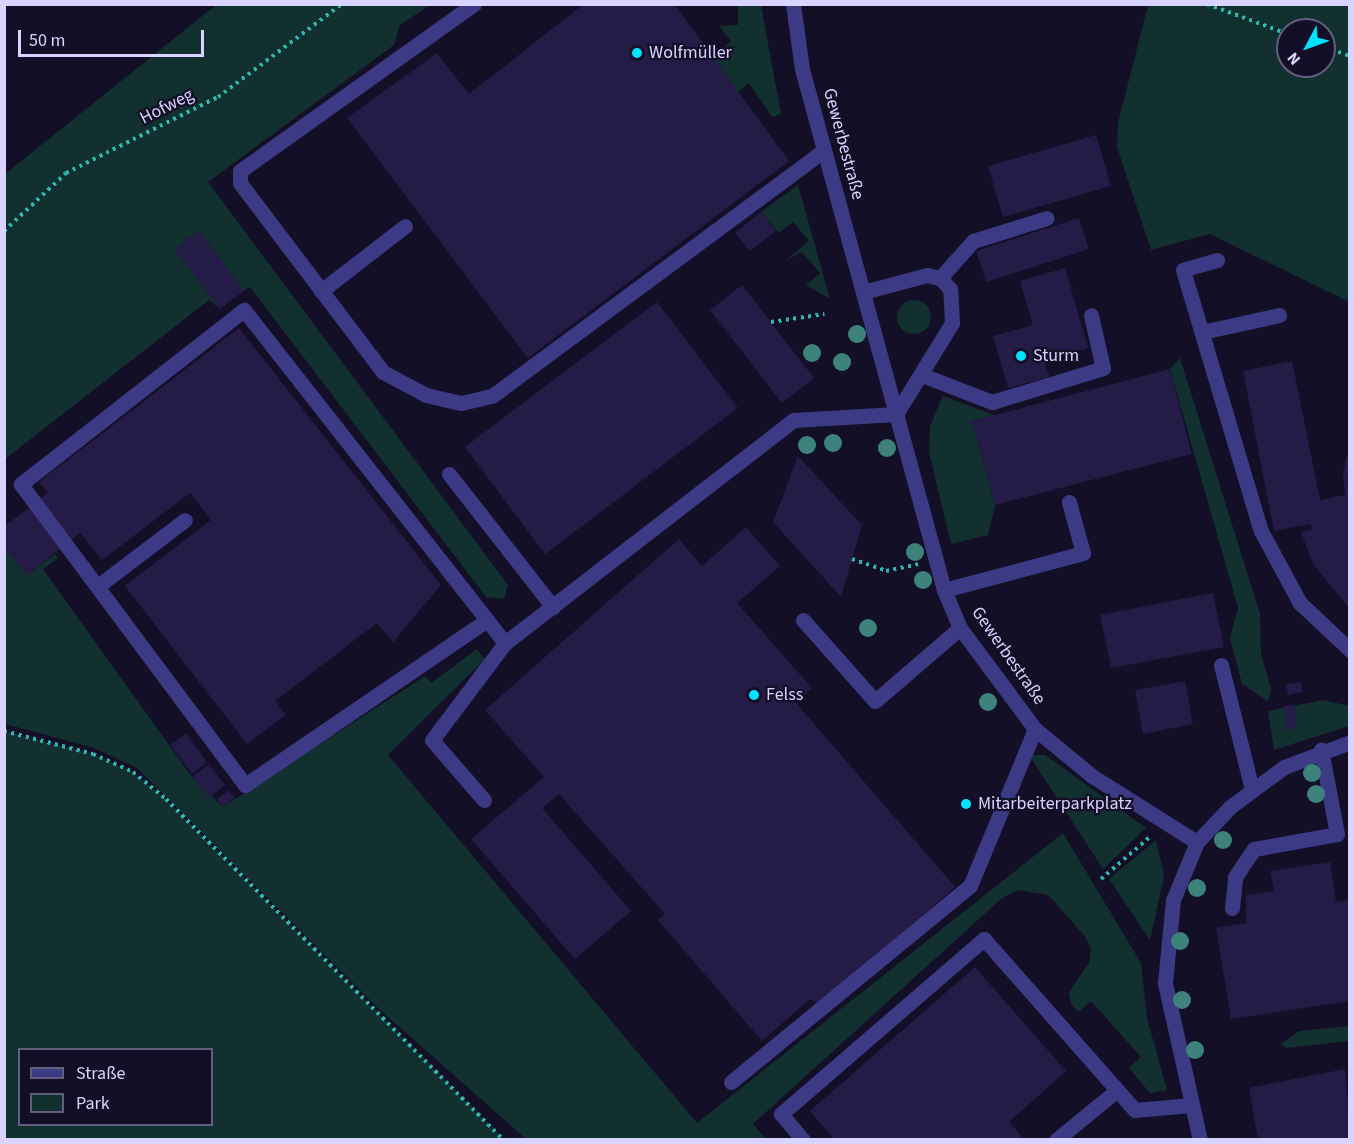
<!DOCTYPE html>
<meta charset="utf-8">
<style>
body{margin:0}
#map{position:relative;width:1354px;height:1144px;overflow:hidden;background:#130f26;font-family:"Source Sans 3",sans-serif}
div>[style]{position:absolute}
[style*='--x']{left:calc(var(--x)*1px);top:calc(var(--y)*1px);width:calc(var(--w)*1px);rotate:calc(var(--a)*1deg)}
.green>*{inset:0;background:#12302f}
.round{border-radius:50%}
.building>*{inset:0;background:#241b47}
.path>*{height:4px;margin-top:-2px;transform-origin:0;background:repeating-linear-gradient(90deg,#2fb8b0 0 3px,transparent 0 7.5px)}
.minor>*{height:15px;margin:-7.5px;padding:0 7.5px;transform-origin:7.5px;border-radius:7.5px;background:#3d3a85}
.trees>*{width:18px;height:18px;margin:-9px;border-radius:50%;background:#3d827b}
.dots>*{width:16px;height:16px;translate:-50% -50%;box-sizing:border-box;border:3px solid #130f26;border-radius:50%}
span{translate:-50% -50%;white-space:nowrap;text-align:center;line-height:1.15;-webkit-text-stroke:4.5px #130f26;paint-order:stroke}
.poi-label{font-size:18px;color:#d9d4ff}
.left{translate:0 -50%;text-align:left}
.street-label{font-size:18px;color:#d9d4ff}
.frame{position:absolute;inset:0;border:6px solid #d9d4ff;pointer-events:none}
.legend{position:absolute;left:18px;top:1048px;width:195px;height:78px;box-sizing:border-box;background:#130f26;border:2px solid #625e7d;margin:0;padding:8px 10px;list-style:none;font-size:18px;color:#d9d4ff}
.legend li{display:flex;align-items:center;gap:12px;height:30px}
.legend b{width:30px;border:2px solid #625e7d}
.north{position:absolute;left:1276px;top:18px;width:60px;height:60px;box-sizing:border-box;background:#130f26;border:2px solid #625e7d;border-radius:50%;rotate:229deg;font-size:16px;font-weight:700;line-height:24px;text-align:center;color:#d9d4ff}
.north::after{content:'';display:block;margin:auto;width:21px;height:27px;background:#00e5ff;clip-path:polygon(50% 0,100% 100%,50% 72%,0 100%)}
.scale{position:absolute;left:18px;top:30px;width:186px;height:27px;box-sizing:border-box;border:3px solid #d9d4ff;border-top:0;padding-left:8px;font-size:18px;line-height:21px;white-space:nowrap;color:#d9d4ff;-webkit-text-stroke:4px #130f26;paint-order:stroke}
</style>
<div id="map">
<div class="green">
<i style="clip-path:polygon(216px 5px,430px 5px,400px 25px,394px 45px,208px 182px,508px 585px,504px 599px,486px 597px,250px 287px,244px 291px,199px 231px,175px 249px,220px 309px,209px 300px,5px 459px,5px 174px)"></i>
<i style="clip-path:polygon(738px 5px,761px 5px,781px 114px,772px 117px,749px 83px,738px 92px,713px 57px,731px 41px,719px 26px,738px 25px)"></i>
<i style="clip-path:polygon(evenodd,1148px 5px,1349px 5px,1349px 302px,1210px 234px,1151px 250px,1117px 147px,1118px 123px,1148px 5px,1288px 30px,1324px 30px,1324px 66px,1288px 66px,1288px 30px)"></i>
<i style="clip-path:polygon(798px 185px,830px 299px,806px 285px,820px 273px,802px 252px,785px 261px,809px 241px,793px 222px,779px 233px,761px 212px)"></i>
<i class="round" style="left:897px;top:300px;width:34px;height:34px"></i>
<i style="clip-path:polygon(1180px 358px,1260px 614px,1261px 654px,1271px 689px,1268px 701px,1242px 684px,1230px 638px,1238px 608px,1170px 369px)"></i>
<i style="clip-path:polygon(943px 396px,994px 415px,972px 421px,995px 505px,988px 535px,951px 544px,929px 452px,930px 426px)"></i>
<i style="clip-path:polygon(4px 547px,27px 575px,55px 554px,58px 558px,43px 569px,192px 777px,223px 807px,425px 676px,431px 683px,477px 649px,485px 659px,388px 755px,697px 1123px,1063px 833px,1141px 963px,1147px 1018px,1167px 1090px,1150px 1093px,1129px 1068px,1141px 1057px,1091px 1001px,1078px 1012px,1071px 1003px,1069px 992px,1089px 963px,1091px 948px,1084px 935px,1048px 895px,1018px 890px,1002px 898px,753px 1124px,766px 1139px,526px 1139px,380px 1010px,137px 768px,94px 748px,5px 724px)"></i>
<i style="clip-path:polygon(1324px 700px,1349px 706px,1349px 726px,1274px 750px,1268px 711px)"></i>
<i style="clip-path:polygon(evenodd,4px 731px,93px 754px,133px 772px,166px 799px,504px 1139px,5px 1139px,4px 731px,20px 1050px,212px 1050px,212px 1124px,20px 1124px,20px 1050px)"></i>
<i style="clip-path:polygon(1029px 755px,1045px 755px,1146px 828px,1103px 869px)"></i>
<i style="clip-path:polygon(1156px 840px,1164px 876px,1150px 940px,1109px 879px)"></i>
<i style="clip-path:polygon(1349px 1026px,1349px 1041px,1286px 1048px,1281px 1044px,1299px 1031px)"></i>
</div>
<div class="building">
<i style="clip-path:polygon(584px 4px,674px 4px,789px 161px,528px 358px,347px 118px,437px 53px,469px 94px)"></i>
<i style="clip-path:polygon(1096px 135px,1111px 186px,1003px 217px,988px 166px)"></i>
<i style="clip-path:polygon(761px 212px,776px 231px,750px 251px,735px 233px)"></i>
<i style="clip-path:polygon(1079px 218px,1089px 249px,986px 282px,976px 251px)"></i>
<i style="clip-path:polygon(199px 231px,244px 291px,220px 309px,174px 249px)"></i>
<i style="clip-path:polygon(1065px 268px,1088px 348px,1044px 361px,1049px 377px,1008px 388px,993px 336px,1033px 325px,1020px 281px)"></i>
<i style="clip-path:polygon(742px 285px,814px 378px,782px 403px,710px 310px)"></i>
<i style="clip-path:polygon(657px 302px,738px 408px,545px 554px,465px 447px)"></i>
<i style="clip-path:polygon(239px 328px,441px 585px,393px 642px,377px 623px,275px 701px,286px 715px,247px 744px,125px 586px,211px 520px,190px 493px,102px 560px,80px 533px,27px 575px,4px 547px,4px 527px,48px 493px,39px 482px)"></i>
<i style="clip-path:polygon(1292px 361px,1320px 500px,1345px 495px,1343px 472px,1350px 445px,1350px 609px,1313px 564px,1301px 532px,1312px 530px,1311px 524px,1274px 531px,1243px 371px)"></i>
<i style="clip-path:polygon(1170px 369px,1192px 454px,995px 505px,972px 421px)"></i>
<i style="clip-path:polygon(798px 456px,862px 525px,841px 597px,773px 522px)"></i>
<i style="clip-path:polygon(746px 527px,780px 566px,737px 603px,812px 688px,796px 703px,955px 887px,819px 1004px,810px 999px,762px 1041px,658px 920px,665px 914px,559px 794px,542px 808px,631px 911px,575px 959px,471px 839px,544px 777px,485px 710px,679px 539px,702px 566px)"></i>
<i style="clip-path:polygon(1213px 593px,1224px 647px,1111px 668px,1100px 615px)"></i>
<i style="clip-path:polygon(1185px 681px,1193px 724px,1143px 734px,1135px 690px)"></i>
<i style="clip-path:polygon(1301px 682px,1303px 692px,1288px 695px,1286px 684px)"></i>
<i style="clip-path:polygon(1294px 705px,1297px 728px,1286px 730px,1284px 706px)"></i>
<i style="clip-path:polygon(186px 733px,207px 762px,192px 774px,170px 745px)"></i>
<i style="clip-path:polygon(209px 764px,225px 785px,209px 798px,192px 777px)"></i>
<i style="clip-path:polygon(229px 790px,235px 798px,223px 807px,217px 799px)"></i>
<i style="clip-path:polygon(1330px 862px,1336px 902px,1350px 900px,1350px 1001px,1231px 1019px,1216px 928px,1246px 923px,1246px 895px,1274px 891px,1270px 871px)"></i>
<i style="clip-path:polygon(975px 967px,1066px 1071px,1009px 1122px,1025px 1140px,835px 1140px,810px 1111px)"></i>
<i style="clip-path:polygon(1345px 1069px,1350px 1140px,1258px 1140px,1249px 1088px)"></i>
</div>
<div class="path">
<i style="--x:1207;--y:4;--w:86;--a:20.3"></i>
<i style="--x:1324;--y:47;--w:28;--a:19"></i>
<i style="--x:4;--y:231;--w:85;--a:-43.1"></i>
<i style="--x:66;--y:173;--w:170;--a:-26.6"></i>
<i style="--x:218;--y:97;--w:155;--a:-36.9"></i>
<i style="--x:771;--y:322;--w:54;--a:-8.6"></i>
<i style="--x:852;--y:559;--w:36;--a:19"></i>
<i style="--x:886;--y:571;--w:33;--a:-12"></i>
<i style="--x:4;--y:731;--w:92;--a:14.5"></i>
<i style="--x:93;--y:754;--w:44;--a:24.2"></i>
<i style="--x:133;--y:772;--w:43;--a:39.3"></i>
<i style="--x:166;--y:799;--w:480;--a:45.3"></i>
<i style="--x:1101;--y:879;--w:67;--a:-40.8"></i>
</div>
<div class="minor">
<i style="--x:474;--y:4;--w:287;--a:144.5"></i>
<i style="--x:240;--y:171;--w:12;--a:90"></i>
<i style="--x:240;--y:183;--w:237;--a:52.9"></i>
<i style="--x:383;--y:372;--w:49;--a:28.1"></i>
<i style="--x:426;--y:395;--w:36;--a:13"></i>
<i style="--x:461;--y:403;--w:32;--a:-13"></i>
<i style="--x:492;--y:396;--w:413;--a:-36.5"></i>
<i style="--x:793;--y:4;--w:66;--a:82.1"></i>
<i style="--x:802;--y:69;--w:540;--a:74.75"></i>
<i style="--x:944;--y:590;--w:41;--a:67.2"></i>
<i style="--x:960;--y:628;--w:126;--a:53.4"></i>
<i style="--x:1035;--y:729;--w:74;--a:39.5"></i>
<i style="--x:1092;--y:776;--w:124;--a:32.2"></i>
<i style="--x:1217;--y:260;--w:35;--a:164"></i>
<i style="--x:1183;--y:270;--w:272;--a:73.4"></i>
<i style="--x:1261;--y:531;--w:82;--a:61.6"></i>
<i style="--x:1300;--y:603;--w:69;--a:43.2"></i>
<i style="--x:940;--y:278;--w:50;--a:-48.3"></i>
<i style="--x:973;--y:241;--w:77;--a:-17.3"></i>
<i style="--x:321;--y:291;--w:106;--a:-37.7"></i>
<i style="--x:1202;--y:332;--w:79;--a:-12.4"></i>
<i style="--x:922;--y:375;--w:75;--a:21.1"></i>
<i style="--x:992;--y:402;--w:116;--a:-17"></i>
<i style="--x:1103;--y:368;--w:54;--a:-102.8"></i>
<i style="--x:449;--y:474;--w:169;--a:52"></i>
<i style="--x:98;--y:586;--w:109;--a:-37.2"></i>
<i style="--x:944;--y:590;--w:144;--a:-14.9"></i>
<i style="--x:1083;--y:553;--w:53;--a:-105.4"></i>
<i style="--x:487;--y:620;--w:293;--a:145.7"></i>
<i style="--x:245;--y:785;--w:375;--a:-126.7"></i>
<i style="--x:21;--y:484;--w:283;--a:-38"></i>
<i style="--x:244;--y:310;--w:394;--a:51.9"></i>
<i style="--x:487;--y:620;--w:29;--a:52"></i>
<i style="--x:803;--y:620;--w:108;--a:48.4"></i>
<i style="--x:875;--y:701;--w:112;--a:-40.7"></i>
<i style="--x:1221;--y:665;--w:128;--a:76"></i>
<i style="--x:484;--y:800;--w:79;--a:-130.9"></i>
<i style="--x:432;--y:740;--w:121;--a:-53"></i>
<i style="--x:505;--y:643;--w:365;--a:-37.7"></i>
<i style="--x:794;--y:420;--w:102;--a:-3.4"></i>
<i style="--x:896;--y:414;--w:107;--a:-58.4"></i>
<i style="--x:952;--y:323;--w:34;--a:-93"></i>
<i style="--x:950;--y:289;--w:15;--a:-132"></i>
<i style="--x:940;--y:278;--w:13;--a:-167"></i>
<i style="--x:927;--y:275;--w:66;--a:165.1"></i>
<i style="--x:1232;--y:908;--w:31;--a:-84"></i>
<i style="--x:1235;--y:877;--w:34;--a:-56"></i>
<i style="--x:1254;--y:849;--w:84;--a:-10.2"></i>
<i style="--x:1337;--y:834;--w:86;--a:-100.7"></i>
<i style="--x:731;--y:1082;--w:309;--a:-39.4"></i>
<i style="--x:970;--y:886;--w:170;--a:-67.5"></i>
<i style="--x:803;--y:1140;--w:34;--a:-130"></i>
<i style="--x:781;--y:1114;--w:268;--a:-40.8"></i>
<i style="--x:984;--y:939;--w:228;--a:48.6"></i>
<i style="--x:1135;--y:1110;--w:57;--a:-5"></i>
<i style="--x:1056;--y:1140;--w:79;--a:-39.3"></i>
<i style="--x:1200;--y:1140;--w:161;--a:-102.6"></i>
<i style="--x:1165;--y:983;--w:83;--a:-84.5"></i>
<i style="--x:1173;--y:900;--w:63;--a:-67.5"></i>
<i style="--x:1197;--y:842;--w:48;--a:-46.7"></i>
<i style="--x:1230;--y:807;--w:67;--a:-36.5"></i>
<i style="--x:1284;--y:767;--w:71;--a:-20.7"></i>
</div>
<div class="trees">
<i style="left:857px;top:334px"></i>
<i style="left:812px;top:353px"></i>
<i style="left:842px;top:362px"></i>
<i style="left:833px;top:443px"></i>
<i style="left:807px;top:445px"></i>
<i style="left:887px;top:448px"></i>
<i style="left:915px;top:552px"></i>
<i style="left:923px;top:580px"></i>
<i style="left:868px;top:628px"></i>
<i style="left:988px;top:702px"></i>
<i style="left:1312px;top:773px"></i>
<i style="left:1316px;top:794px"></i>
<i style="left:1223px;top:840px"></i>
<i style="left:1197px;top:888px"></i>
<i style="left:1180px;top:941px"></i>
<i style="left:1182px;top:1000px"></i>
<i style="left:1195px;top:1050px"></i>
</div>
<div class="dots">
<i style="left:637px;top:53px;background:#00e5ff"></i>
<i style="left:1021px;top:356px;background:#00e5ff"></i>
<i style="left:754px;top:695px;background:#00e5ff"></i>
<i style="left:966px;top:804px;background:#00e5ff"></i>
</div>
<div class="poi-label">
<span class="left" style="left:649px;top:53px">Wolfmüller</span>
<span class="left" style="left:1033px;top:356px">Sturm</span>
<span class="left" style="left:766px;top:695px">Felss</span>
<span class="left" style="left:978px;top:804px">Mitarbeiterparkplatz</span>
</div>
<div class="street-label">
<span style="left:167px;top:107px;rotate:-27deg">Hofweg</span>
<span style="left:843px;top:144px;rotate:75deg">Gewerbestraße</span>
<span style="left:1008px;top:656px;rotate:55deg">Gewerbestraße</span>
</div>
<div class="frame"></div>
<ul class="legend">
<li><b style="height:8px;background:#3d3a85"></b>Straße</li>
<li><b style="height:16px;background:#12302f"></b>Park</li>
</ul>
<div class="north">N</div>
<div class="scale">50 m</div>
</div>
